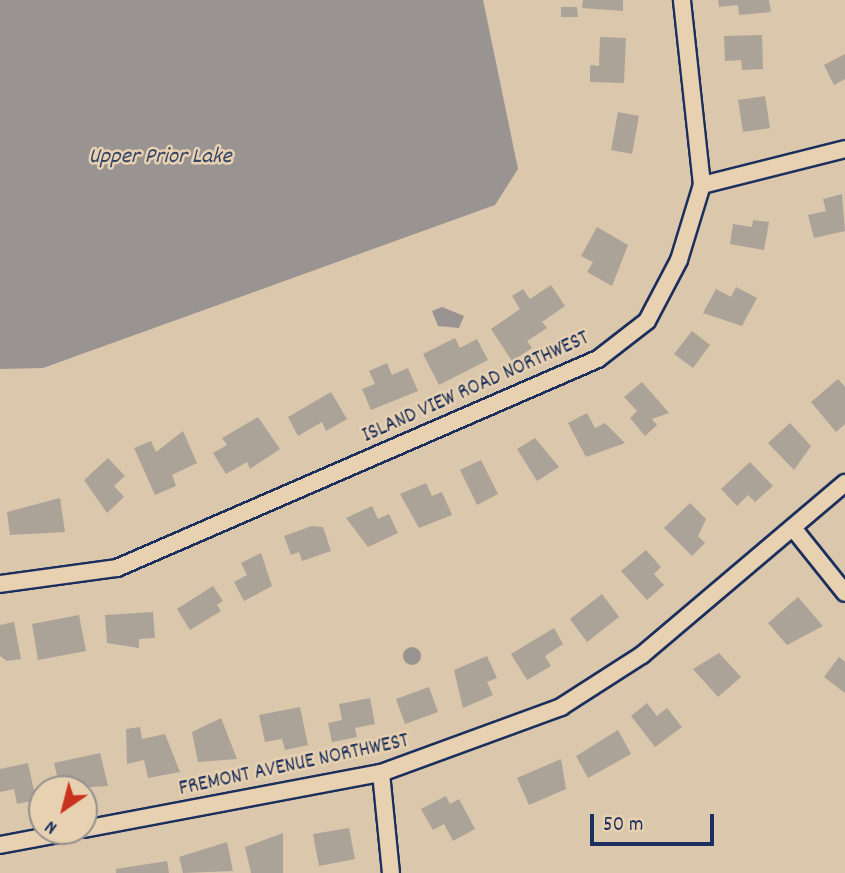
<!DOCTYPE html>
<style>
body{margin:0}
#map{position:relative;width:845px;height:873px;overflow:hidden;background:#dbc7ab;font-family:Dekko,sans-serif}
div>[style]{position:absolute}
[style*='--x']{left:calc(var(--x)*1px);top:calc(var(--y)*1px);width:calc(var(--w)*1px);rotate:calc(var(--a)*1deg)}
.water>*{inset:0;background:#999391}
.round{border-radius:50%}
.building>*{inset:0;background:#aba298}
.roads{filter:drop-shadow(2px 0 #1b2f5e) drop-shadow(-2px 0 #1b2f5e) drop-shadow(0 2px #1b2f5e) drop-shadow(0 -2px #1b2f5e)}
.street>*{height:16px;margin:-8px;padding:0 8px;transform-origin:8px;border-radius:8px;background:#e7d1b0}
span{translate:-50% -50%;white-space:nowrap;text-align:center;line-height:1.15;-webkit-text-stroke:5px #e7d1b0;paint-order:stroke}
.street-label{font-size:21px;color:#1b2f5e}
.water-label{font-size:23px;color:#344368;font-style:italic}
.north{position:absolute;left:28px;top:775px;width:70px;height:70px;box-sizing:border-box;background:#e7d1b0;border:2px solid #95908f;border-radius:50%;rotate:215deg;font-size:19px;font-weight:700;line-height:28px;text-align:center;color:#1b2f5e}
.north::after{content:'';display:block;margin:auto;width:24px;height:32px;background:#c8321e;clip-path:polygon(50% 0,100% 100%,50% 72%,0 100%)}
.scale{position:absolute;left:590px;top:814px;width:124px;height:32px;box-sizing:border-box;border:4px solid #1b2f5e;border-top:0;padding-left:9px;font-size:21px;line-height:24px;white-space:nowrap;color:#1b2f5e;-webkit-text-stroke:5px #e7d1b0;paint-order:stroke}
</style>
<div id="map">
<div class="water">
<i style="clip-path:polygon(0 0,483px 0,518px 169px,495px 205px,43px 368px,0 369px)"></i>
<i style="clip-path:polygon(442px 307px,464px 316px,459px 328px,438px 326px,432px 311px)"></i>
<i class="round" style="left:403px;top:647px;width:18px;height:18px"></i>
</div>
<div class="building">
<i style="clip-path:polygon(583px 0,623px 0,623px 11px,582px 8px)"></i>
<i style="clip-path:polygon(718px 0,769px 0,771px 12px,739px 15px,738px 5px,719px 7px)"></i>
<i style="clip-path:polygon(561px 7px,577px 7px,578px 17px,561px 17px)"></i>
<i style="clip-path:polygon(762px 35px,763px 69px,742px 70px,741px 60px,725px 61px,724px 36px)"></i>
<i style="clip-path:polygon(600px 37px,626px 38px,624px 83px,590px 82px,590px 65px,599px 66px)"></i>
<i style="clip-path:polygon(845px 54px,845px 79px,834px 85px,824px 65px)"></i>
<i style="clip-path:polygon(765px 96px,770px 128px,743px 132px,738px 100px)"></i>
<i style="clip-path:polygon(618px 112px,639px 116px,632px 154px,611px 150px)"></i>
<i style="clip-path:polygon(842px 194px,845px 231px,814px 238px,808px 215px,826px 211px,823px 199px)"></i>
<i style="clip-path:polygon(753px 220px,769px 222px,764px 250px,730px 244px,733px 224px,752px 227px)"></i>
<i style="clip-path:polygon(597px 227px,628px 245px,612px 286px,587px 272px,593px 262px,581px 256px)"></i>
<i style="clip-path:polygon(551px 285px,565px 306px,542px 322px,547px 328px,527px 341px,532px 348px,512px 361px,491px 329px,520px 309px,512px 296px,523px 289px,530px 299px)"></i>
<i style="clip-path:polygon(736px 287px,757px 298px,742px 326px,703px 313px,716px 289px,731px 297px)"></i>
<i style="clip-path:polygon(692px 331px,710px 345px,693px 368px,674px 354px)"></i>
<i style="clip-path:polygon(455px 338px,460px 348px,477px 339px,488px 360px,439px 385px,423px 354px)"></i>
<i style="clip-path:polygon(387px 363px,392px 375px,408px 368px,418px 391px,371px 410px,362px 389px,375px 384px,369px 371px)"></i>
<i style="clip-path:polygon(838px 379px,845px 387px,845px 424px,836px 432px,811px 402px)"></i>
<i style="clip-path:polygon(642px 382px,669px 413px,652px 419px,657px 425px,645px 436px,630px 418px,637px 411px,624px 397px)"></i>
<i style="clip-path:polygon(331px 392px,347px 419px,326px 431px,322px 422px,298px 436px,288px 417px)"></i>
<i style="clip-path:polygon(587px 413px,595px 428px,605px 423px,625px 443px,586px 457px,568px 423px)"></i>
<i style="clip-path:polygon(258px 417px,280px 449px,250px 469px,247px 462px,226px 474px,213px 453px,227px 445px,222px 438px)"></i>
<i style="clip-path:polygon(790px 423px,811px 446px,794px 470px,768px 443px)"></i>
<i style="clip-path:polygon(183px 431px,197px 463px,172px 475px,176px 486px,155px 495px,134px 448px,151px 441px,156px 452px)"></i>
<i style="clip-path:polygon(535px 438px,559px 467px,537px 481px,517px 449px)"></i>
<i style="clip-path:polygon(108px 458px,125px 476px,114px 486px,124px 497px,107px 513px,84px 480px)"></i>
<i style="clip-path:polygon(481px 460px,498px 494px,477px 505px,460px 470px)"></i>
<i style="clip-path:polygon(750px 462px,773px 486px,755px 502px,748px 495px,737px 506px,721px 489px)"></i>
<i style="clip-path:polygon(426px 483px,432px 496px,442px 492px,452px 515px,419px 528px,400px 494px)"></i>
<i style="clip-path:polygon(60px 498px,65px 532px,10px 535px,7px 512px)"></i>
<i style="clip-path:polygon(690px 503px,706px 519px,698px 536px,705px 543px,692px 556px,664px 528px)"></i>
<i style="clip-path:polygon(372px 506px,378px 519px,389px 514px,398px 533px,368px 547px,346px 518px)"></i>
<i style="clip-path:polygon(312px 526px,323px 527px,331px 551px,302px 561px,299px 552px,291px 555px,284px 536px)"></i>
<i style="clip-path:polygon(646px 550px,661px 567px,654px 574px,664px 585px,647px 600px,621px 571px)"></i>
<i style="clip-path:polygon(261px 553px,272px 586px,244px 601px,234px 582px,247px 575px,241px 563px)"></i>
<i style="clip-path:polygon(213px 586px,223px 601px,217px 605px,221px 611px,190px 630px,177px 609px)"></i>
<i style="clip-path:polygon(602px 594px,619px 617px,587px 642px,570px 619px)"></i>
<i style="clip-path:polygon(798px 597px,823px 626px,787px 645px,768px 623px)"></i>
<i style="clip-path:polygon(153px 612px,155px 638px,139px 639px,139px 648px,107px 643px,105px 615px)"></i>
<i style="clip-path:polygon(79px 615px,86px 651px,38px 660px,32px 624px)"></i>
<i style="clip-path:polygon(14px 622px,21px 659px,7px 661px,0 656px,0 625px)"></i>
<i style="clip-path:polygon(554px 628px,563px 644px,545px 656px,551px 666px,527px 680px,511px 654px)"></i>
<i style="clip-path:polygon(719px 653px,741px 677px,718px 697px,693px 669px)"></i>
<i style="clip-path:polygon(487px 656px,497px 678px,487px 682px,493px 695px,463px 708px,454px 670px)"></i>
<i style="clip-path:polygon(839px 657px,845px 662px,845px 693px,824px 677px)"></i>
<i style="clip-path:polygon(429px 687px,438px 712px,405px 724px,396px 699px)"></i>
<i style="clip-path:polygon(370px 698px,375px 724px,355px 728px,357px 737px,332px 742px,328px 723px,342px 720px,339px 704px)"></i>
<i style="clip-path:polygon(647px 703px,657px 716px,667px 708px,682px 727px,655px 747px,631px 716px)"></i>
<i style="clip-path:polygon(300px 707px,308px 745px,285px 750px,282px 739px,265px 742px,259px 715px)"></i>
<i style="clip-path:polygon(221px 718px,237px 759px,198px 762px,192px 732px)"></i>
<i style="clip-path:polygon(140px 727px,142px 739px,165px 734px,180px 772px,148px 778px,144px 760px,127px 764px,126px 729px)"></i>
<i style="clip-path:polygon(618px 730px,631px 754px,588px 778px,576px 756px)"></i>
<i style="clip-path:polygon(100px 753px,108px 786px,60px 789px,54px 763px)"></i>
<i style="clip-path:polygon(561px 759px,566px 789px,529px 805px,517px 778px)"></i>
<i style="clip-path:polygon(28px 763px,36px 800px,17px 804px,14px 789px,0 792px,0 769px)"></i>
<i style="clip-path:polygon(446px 796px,450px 804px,459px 799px,475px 829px,453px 841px,444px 824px,433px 830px,421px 809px)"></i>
<i style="clip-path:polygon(349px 828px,355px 859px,319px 866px,313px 834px)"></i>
<i style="clip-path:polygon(283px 833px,283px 873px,251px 873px,245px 847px)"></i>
<i style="clip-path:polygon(227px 842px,233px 871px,183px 873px,179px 857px)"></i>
<i style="clip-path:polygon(167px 861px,169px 873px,116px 873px,116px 869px)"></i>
</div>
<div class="roads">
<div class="street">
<i style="--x:702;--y:185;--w:147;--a:-14.1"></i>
<i style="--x:793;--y:528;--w:83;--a:51.3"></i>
<i style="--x:0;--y:584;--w:118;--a:-7.8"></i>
<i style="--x:117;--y:568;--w:524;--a:-23.49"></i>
<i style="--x:598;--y:359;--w:62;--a:-37.8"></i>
<i style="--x:647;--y:321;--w:69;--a:-62.3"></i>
<i style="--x:679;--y:260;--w:78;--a:-73"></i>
<i style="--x:702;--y:185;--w:186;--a:-96.2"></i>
<i style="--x:381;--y:773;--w:100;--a:84.3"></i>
<i style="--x:84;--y:829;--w:302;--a:-10.7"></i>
<i style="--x:381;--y:773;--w:192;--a:-20.1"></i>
<i style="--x:561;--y:707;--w:96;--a:-32.7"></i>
<i style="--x:642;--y:655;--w:266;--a:-40.3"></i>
<i style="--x:0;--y:845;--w:75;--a:-10.7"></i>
</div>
</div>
<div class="street-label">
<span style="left:476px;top:388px;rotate:-24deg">ISLAND VIEW ROAD NORTHWEST</span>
<span style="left:294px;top:766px;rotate:-12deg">FREMONT AVENUE NORTHWEST</span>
</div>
<div class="water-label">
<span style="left:160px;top:158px">Upper Prior Lake</span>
</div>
<div class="north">N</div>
<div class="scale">50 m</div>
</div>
